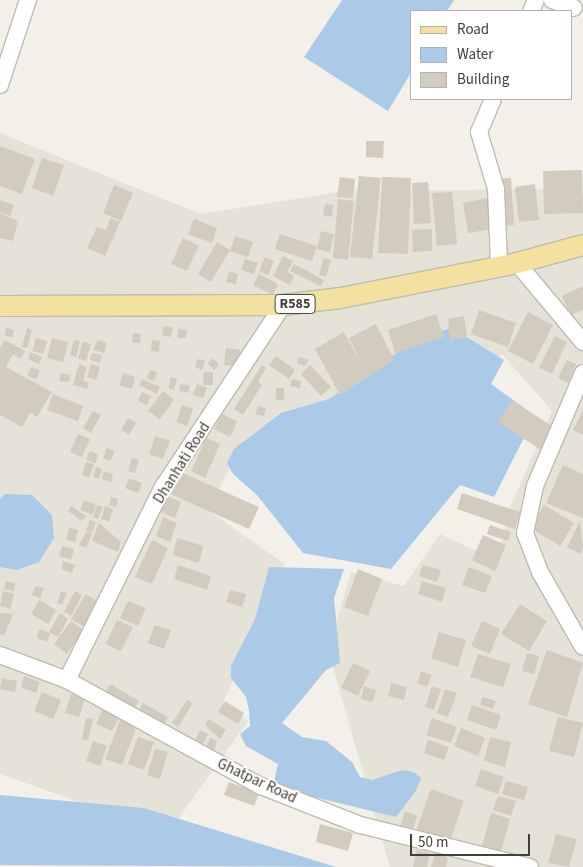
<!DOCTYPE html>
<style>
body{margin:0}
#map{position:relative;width:583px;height:867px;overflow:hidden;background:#f2f0e8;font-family:"Source Sans 3",sans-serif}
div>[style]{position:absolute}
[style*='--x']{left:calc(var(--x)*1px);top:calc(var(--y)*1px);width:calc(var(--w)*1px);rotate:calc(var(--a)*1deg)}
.residential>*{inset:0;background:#e5e2d7}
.water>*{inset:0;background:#abcae8}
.building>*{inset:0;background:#d2ccbf}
.roads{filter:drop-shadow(1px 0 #bfbbae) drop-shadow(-1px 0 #bfbbae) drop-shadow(0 1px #bfbbae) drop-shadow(0 -1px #bfbbae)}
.minor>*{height:16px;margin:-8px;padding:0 8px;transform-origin:8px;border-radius:8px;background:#fff}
.major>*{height:20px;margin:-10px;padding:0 10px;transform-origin:10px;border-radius:10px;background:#f3e1a0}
span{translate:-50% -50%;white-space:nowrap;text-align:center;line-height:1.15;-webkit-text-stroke:4px #fff;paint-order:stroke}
.shield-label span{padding:1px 4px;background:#fff;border:1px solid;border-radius:4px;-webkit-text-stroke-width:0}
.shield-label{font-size:14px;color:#444037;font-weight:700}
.street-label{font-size:15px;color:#444037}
.legend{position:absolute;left:410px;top:10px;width:162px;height:90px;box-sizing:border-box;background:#fff;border:1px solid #b4b3af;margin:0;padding:6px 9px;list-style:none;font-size:15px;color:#444037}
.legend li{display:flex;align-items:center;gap:10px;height:25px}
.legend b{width:25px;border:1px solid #b4b3af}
.scale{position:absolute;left:410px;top:834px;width:120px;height:22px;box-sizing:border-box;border:2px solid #444037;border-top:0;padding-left:6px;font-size:15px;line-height:18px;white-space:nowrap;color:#444037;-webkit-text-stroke:4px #fff;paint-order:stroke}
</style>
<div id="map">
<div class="residential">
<i style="clip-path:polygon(0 133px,201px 214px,345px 191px,579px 189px,583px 195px,583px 867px,390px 867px,328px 650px,351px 572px,404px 586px,440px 534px,497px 561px,509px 510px,552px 411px,503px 355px,448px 367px,240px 446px,209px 511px,285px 564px,223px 703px,248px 721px,168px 833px,0 774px)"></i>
</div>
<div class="water">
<i style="clip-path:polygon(342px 0,454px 0,447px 11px,412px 11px,412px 71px,388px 111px,304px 57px)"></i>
<i style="clip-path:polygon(452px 328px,504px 360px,491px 384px,535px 416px,494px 497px,460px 485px,391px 569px,303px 553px,257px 495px,233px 474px,227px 463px,234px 449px,281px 413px,329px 399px,419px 338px)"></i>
<i style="clip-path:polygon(5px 494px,32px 495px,52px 515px,54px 538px,39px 562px,17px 570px,0 567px,0 499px)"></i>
<i style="clip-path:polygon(269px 567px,344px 569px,334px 598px,340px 663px,326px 670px,282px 723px,302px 737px,326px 741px,352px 762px,360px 777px,372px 780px,402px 770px,414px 772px,421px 778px,416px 791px,396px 817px,273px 787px,278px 764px,246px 746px,240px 734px,250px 726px,249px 710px,246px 697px,231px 678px,231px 666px,255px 619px)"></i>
<i style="clip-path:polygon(0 795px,144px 808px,336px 867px,0 865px)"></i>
</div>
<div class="building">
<i style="clip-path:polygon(366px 141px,384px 141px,383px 158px,366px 157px)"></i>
<i style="clip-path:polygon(0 146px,35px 159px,22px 194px,0 186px)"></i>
<i style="clip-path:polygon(42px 158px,64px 165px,53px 196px,32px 188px)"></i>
<i style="clip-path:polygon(582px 170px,583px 213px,544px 214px,543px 171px)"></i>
<i style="clip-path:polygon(359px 176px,381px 178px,372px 259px,350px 257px)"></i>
<i style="clip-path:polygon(340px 177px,355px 179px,353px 198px,337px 197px)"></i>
<i style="clip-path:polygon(382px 177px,411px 178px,408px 254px,378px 253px)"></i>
<i style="clip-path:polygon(511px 178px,514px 225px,501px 226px,498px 179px)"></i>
<i style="clip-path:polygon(428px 182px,431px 223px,414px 224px,412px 183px)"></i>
<i style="clip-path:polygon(535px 184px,539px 220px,519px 222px,515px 187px)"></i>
<i style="clip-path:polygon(114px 185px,133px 193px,121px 221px,103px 213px)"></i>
<i style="clip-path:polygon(452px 192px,457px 244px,437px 246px,432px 193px)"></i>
<i style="clip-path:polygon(488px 198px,493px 229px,468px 233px,463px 203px)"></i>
<i style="clip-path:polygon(338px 199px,354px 201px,348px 260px,333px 258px)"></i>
<i style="clip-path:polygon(0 200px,14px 205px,10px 216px,0 212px)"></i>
<i style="clip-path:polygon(325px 204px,333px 205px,332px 217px,323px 215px)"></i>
<i style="clip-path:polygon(0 213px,18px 221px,13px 241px,0 238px)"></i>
<i style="clip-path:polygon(110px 218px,120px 222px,105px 256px,87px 248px,97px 227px,106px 230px)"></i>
<i style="clip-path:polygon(194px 219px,217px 228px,212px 243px,188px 234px)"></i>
<i style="clip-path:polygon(432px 229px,432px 251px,413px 252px,412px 230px)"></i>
<i style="clip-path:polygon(321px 231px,334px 234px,330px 252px,317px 249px)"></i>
<i style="clip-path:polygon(280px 234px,317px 246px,312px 261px,275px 249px)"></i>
<i style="clip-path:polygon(235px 236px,253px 242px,248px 257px,230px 251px)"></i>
<i style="clip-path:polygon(183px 238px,199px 246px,187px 271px,171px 264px)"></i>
<i style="clip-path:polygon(217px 242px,230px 250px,211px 282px,198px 274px)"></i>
<i style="clip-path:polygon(283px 256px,293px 261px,287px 272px,294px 276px,290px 285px,273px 276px)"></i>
<i style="clip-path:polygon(265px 257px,274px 261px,268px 275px,259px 271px)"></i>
<i style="clip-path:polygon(324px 258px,331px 260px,326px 277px,319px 275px)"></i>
<i style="clip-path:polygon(245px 259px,258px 263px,254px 274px,241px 270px)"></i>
<i style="clip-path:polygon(294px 264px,324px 280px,321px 286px,290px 271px)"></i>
<i style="clip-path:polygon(229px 272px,238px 274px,236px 284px,226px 282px)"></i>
<i style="clip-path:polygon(259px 274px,278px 284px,273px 295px,253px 285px)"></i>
<i style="clip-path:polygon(583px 286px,583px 310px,571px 315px,562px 296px)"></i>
<i style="clip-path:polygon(479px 310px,516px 323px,508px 347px,471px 334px)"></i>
<i style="clip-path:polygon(528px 312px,553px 325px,533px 364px,508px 351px)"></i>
<i style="clip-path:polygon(436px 314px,444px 337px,395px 353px,388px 330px)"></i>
<i style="clip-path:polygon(464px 316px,467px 338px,450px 340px,448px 319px)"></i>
<i style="clip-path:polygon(376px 324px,394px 360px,340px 395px,315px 349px,344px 332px,362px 365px,349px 338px)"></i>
<i style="clip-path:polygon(164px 326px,173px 328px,171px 337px,162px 335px)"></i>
<i style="clip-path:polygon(6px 328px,14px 330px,13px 337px,5px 336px)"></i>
<i style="clip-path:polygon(27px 328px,32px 330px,27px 348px,22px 347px)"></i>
<i style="clip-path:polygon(178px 329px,187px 330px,186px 338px,177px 338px)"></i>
<i style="clip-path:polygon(133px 333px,141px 334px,140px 343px,132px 343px)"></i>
<i style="clip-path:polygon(555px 336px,567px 342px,552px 374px,539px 368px)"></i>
<i style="clip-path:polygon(36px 338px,47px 341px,43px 354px,32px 351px)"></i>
<i style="clip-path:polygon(52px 338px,68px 342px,63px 362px,47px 358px)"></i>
<i style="clip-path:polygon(5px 340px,25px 351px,21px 359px,13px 354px,6px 367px,52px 392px,37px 417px,30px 413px,22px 427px,0 415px,0 348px)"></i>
<i style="clip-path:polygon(74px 340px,80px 341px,76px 357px,70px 355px)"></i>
<i style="clip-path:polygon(98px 340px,107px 343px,104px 353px,93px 350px)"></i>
<i style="clip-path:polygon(152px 340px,160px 341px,159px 352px,151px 351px)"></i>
<i style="clip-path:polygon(83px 342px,91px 344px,86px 361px,78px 358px)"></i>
<i style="clip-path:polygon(226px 348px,240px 350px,239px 367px,224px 365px)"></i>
<i style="clip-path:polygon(30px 352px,42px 357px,39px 364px,28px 359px)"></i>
<i style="clip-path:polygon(92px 353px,102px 355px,100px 363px,90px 360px)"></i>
<i style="clip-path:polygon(276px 356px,295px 370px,289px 379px,269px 365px)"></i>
<i style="clip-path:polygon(299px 357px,308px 359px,306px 366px,297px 364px)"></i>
<i style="clip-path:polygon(213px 358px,219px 365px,214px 370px,208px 363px)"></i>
<i style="clip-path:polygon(197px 359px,205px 361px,202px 370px,195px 367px)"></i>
<i style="clip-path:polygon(567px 360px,576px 364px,568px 383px,558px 378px)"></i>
<i style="clip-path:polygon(79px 364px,87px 367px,83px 381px,89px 383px,87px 389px,73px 385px)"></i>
<i style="clip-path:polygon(91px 364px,100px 367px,96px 380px,87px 377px)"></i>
<i style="clip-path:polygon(262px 365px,266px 368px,258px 382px,262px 385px,243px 415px,234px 409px)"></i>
<i style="clip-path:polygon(310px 365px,331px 387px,321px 396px,301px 374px)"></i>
<i style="clip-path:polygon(31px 367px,40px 370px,37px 379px,27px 376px)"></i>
<i style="clip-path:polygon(150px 370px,157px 372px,154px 381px,147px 379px)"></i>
<i style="clip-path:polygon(204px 372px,213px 372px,213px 385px,203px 385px)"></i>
<i style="clip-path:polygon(61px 373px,70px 375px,69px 382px,59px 381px)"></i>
<i style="clip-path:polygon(123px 373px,135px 377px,132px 389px,119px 385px)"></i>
<i style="clip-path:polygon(171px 377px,177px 379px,174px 390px,168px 388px)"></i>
<i style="clip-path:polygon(142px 379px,160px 387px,157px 394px,139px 385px)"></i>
<i style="clip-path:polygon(292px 379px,301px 381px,300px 388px,290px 386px)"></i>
<i style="clip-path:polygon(180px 384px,190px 386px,188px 393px,179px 391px)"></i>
<i style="clip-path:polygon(197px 384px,207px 388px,203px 398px,193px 395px)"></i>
<i style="clip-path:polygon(276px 388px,284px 388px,284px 400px,276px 400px)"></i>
<i style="clip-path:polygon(163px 391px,174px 400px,160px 419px,148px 411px)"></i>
<i style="clip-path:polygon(142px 392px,151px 396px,147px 405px,138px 401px)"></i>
<i style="clip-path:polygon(53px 394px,83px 406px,78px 421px,47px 410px)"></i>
<i style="clip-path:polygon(512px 400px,558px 430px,544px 452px,498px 422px)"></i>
<i style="clip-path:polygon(182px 405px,193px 409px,187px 426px,176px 422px)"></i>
<i style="clip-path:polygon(258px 406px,266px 408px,264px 416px,255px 414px)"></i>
<i style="clip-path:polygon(583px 410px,583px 435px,573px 430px)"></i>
<i style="clip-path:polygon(93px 411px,101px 415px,91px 433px,83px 428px)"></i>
<i style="clip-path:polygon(222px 414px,237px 421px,230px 437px,214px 429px)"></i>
<i style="clip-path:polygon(128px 418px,136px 423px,129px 435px,121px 430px)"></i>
<i style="clip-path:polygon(78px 434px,90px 439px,82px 457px,70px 452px)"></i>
<i style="clip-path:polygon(155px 436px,170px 441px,163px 459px,149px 454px)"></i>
<i style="clip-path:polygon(206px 438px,220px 444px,205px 478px,191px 471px)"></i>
<i style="clip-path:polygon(107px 448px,115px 451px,110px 461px,103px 458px)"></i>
<i style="clip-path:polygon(90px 451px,98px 455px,95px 464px,86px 459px)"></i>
<i style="clip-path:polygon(132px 458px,139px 460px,135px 473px,128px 471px)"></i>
<i style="clip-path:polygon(86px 462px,94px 464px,89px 478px,82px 475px)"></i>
<i style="clip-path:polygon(563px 465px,583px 474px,583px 518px,546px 503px)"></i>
<i style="clip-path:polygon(96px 467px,102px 469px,99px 479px,93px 477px)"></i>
<i style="clip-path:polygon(104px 471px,113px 474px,111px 482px,102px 479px)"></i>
<i style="clip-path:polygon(178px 471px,259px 507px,249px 529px,168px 493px)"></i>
<i style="clip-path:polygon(129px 478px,142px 483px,138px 493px,125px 488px)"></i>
<i style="clip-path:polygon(462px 493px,520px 512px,515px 529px,457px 509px)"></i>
<i style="clip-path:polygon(167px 496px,181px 502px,175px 518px,161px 512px)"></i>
<i style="clip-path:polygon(111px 497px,118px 499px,116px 507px,109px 505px)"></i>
<i style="clip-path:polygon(84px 500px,96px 505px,92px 515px,80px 510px)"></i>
<i style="clip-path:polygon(97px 505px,103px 507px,98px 519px,93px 517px)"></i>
<i style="clip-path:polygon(544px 505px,574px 523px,560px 546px,530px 528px)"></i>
<i style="clip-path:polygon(71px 506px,86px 516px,82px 521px,68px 511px)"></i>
<i style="clip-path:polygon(105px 506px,113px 509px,109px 522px,101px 519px)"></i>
<i style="clip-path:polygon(163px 517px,177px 523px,170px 542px,156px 536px)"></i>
<i style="clip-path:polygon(90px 520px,96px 522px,92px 533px,86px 530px)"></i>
<i style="clip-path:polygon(580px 521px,583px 547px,580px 554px,567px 547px)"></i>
<i style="clip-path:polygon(99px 523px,121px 542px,118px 552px,92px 541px)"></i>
<i style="clip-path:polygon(490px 525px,511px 532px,508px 541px,487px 534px)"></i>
<i style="clip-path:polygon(69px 528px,78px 530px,75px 542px,66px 540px)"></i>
<i style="clip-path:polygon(87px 531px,92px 534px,86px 548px,79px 545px)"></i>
<i style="clip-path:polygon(483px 535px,506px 545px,495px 571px,472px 560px)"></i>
<i style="clip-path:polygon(177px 538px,203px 546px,199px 563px,173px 555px)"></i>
<i style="clip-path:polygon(152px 540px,168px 548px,152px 584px,135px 577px)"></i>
<i style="clip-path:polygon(62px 546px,74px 549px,71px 560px,59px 556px)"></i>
<i style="clip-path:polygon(63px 561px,75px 565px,72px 573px,61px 569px)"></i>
<i style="clip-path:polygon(178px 565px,211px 576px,207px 590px,174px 579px)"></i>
<i style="clip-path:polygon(423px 565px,441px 570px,437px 582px,419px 576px)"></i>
<i style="clip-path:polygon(469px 567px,492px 576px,485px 593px,462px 585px)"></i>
<i style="clip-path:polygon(358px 569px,382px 579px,368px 616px,344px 607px)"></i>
<i style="clip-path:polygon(6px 581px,15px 583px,14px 591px,4px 589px)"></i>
<i style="clip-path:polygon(422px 581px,446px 588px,442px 602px,418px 594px)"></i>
<i style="clip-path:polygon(35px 586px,44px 588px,40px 598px,32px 595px)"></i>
<i style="clip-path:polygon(230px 590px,246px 594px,242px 607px,226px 602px)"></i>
<i style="clip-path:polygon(3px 591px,14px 594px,10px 609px,0 606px)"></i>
<i style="clip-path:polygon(61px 591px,67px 593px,62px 605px,57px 603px)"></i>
<i style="clip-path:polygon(75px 591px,82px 595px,71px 616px,64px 612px)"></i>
<i style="clip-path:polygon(86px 594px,100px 603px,86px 628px,71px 619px)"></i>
<i style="clip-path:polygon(39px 600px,56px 610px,48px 624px,31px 614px)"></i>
<i style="clip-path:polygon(128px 601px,146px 608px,138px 626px,120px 618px)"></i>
<i style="clip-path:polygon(520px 604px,547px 621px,529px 651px,501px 634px)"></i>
<i style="clip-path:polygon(0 613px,13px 614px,4px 636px,0 634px)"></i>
<i style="clip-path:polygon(60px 613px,68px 619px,58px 637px,49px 632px)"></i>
<i style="clip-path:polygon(117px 620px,133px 627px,121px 651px,106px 644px)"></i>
<i style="clip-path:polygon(71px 621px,84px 630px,67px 654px,54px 644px)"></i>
<i style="clip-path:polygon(482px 621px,500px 629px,490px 654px,471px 646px)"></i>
<i style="clip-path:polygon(155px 625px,171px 630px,164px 649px,148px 643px)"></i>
<i style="clip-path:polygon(39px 629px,50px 633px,47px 642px,37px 638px)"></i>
<i style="clip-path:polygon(439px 632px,466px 640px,458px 667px,431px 658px)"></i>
<i style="clip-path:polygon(547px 650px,583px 663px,567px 717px,528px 704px)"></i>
<i style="clip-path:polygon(527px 653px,539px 656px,534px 674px,522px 671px)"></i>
<i style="clip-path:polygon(478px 654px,511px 664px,503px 687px,470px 677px)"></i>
<i style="clip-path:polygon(353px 663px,370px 671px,358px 696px,341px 688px)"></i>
<i style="clip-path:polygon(421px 671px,432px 675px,427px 687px,417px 683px)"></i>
<i style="clip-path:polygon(24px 676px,40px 682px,36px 693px,21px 687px)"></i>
<i style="clip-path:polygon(2px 678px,17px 681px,15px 692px,0 689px)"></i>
<i style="clip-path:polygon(391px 683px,407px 687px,404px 700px,388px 696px)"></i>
<i style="clip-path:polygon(110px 684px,139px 701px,132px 712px,104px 695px)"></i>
<i style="clip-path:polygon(364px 686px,376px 690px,373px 702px,361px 699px)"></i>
<i style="clip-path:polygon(432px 686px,441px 689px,434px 710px,425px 707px)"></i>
<i style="clip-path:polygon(445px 689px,457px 693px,448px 717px,437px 713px)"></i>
<i style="clip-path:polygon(42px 692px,61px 700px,53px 719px,34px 711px)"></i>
<i style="clip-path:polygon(71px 694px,85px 699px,79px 717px,65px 713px)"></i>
<i style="clip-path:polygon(483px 697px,496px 701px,493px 709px,480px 705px)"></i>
<i style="clip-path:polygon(187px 700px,193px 703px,178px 727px,172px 723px)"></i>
<i style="clip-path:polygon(225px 701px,244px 713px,238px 724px,218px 712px)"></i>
<i style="clip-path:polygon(143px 703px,168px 717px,161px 730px,136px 715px)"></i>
<i style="clip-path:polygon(472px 705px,501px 715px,496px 730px,467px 720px)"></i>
<i style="clip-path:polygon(103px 708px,120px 716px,112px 731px,96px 724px)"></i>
<i style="clip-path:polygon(558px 717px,583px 723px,574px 757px,549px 751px)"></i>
<i style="clip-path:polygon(86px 718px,93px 719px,88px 740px,82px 739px)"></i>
<i style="clip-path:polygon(121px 718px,137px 725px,122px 765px,105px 759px)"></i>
<i style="clip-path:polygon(432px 718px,457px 727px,451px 743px,426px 735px)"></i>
<i style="clip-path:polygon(209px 719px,226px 730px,220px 739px,205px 725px)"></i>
<i style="clip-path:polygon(461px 728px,485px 738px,478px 756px,454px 746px)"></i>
<i style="clip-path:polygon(200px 730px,208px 734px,200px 750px,192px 746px)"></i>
<i style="clip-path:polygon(138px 737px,154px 742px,144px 770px,128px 764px)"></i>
<i style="clip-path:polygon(490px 737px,511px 742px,505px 767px,484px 761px)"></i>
<i style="clip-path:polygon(210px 738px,217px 741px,212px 757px,204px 754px)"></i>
<i style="clip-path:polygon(428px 740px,449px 747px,444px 760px,424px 753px)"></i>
<i style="clip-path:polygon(93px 741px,107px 746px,100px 766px,86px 761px)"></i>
<i style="clip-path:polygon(155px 749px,168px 752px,160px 779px,147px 775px)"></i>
<i style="clip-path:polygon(481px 769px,504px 777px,498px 794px,475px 786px)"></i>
<i style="clip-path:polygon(506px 781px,528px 787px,524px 800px,502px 794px)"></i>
<i style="clip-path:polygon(229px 782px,259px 793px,254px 806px,224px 795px)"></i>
<i style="clip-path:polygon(431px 789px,464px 801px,449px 843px,416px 831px)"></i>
<i style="clip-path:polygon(498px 796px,516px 801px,511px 816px,493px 810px)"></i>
<i style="clip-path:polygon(405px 811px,417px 816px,412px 834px,399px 830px)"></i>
<i style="clip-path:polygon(491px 813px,510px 819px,500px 855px,481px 850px)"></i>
<i style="clip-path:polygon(320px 824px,353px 833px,348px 851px,316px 842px)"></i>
<i style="clip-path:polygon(556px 834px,577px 839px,569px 867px,548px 863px)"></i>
<i style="clip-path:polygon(417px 850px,430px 853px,427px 867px,413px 867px)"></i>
<i style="clip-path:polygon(435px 854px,448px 857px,446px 867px,431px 867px)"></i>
</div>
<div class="roads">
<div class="minor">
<i style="--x:552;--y:0;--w:23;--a:20"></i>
<i style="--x:531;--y:11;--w:12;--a:-66"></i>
<i style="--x:0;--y:85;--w:89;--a:-71.8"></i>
<i style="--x:493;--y:99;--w:36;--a:113"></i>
<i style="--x:479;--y:132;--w:59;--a:73.4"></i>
<i style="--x:496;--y:189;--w:75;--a:87.7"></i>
<i style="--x:517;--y:263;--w:103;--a:50.1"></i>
<i style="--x:583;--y:373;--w:123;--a:113"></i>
<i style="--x:535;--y:486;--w:48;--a:102"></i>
<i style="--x:525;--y:533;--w:42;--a:69"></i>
<i style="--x:540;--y:572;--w:86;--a:60.2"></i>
<i style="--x:0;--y:655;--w:72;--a:20.5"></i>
<i style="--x:67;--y:680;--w:221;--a:28.7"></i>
<i style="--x:261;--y:786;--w:106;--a:21.5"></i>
<i style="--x:360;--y:825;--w:175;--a:13.9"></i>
<i style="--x:67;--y:680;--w:216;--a:-63.6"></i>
<i style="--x:163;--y:487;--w:218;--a:-56.6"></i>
</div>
<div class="major">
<i style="--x:0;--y:306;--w:283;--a:-0.2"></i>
<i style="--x:283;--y:305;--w:58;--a:-6.9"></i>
<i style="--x:341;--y:298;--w:179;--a:-11.2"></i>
<i style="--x:517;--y:263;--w:68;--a:-15.3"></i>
</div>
</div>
<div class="shield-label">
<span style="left:295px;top:304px">R585</span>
</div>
<div class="street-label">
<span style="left:182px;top:463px;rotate:-58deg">Dhanhati Road</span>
<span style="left:257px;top:781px;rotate:25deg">Ghatpar Road</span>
</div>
<ul class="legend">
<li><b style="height:6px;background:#f3e1a0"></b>Road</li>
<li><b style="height:14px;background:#abcae8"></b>Water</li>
<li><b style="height:14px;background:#d2ccbf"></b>Building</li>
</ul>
<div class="scale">50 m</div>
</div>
